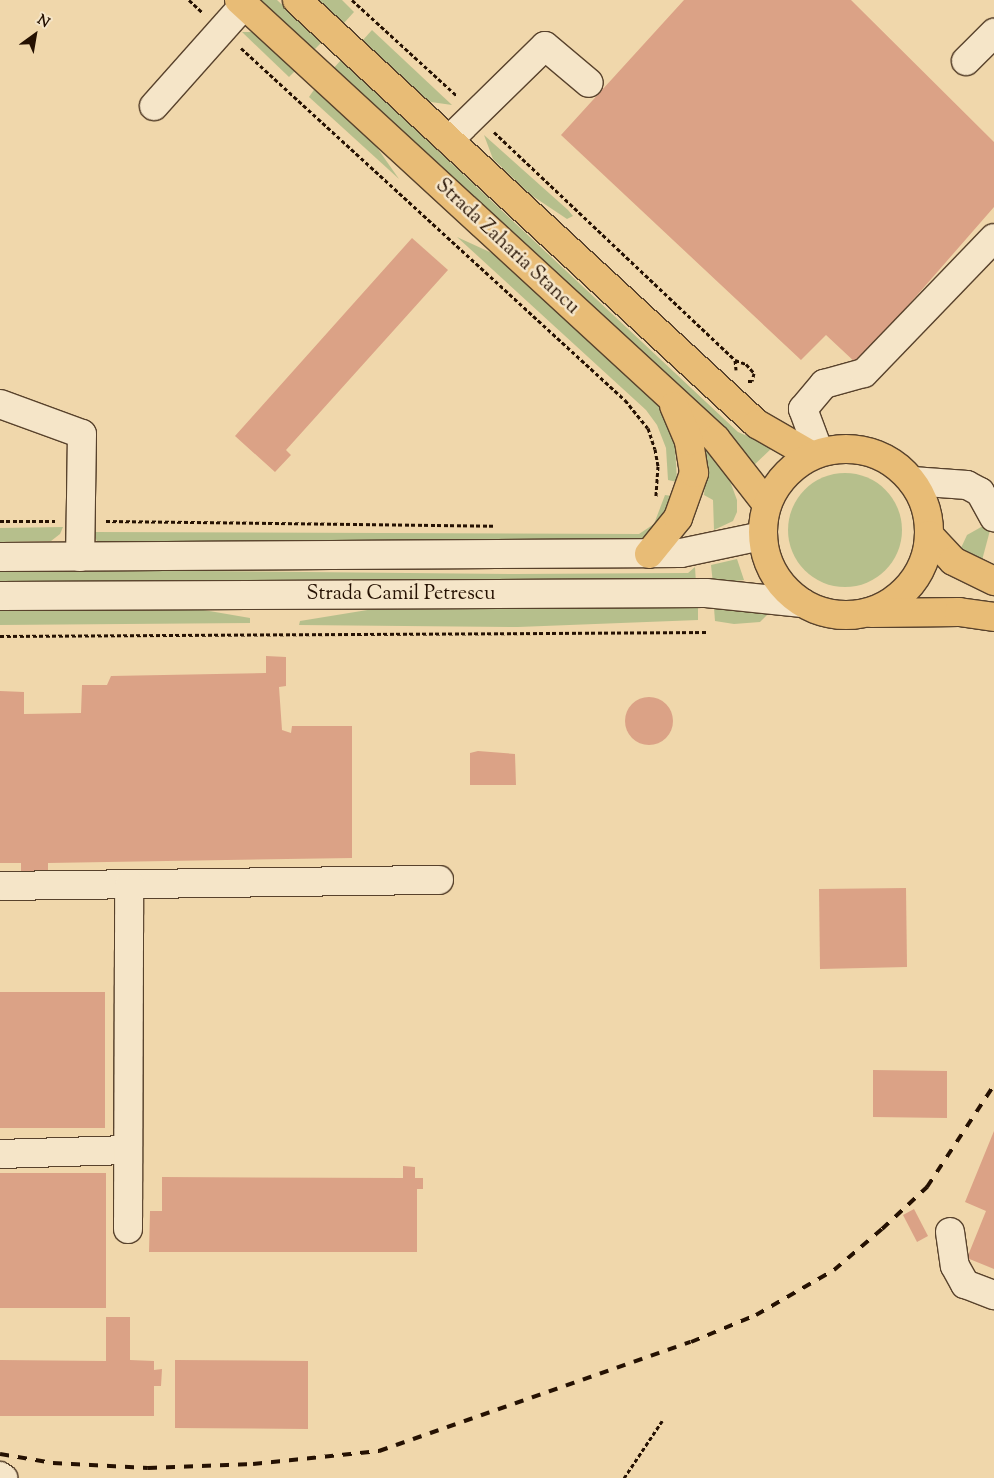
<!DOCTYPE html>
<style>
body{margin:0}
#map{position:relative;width:994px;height:1478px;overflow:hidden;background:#f0d7ab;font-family:"Sorts Mill Goudy",serif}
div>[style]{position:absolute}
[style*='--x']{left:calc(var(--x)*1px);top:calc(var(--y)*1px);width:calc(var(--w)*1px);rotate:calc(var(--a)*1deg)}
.green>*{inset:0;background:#b6bf8c}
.round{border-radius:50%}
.building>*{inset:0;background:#dba286}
.path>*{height:3px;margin-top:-1.5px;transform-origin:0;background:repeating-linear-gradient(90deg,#251102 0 4px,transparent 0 6.5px)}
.roads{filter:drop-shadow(1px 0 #58422c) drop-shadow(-1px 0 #58422c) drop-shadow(0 1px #58422c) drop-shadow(0 -1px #58422c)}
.minor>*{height:28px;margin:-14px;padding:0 14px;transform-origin:14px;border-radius:14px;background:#f5e5c8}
.major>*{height:28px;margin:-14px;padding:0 14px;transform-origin:14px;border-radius:14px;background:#e8bc76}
.major>.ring{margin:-14px;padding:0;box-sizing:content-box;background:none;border:28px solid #e8bc76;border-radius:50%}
.rail>*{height:4px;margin-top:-2px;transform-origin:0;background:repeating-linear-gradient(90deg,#251102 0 9px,transparent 0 18px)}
span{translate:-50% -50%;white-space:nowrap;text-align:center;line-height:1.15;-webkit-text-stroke:5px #f5e5c8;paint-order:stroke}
.street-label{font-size:20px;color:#251102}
.north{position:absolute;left:10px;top:10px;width:50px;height:50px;-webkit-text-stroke:4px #f5e5c8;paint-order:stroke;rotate:32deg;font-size:14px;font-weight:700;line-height:20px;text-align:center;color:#251102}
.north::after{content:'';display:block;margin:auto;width:18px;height:22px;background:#251102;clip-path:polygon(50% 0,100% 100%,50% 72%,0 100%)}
</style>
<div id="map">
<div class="green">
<i style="clip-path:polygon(256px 0,277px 0,322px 42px,312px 52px)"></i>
<i style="clip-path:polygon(319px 0,342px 0,354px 12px,344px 23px)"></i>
<i style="clip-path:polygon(372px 30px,452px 105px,431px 102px,420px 95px,363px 40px)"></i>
<i style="clip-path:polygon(242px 32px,258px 32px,301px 65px,289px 77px)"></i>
<i style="clip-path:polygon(341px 60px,738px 432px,773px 447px,750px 469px,332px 70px)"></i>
<i style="clip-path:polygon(318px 84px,371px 139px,399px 179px,309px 97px)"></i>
<i style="clip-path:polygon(484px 135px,568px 210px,573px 216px,567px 219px,531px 195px,493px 159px)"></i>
<i style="clip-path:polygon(457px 237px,494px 254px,510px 266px,654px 398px,667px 420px,675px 446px,677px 482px,668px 480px,666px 448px,657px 425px,646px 410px)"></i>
<i style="clip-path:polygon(705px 444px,727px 473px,737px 500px,737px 512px,733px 521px,714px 530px,713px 500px,704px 495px,707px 463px)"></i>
<i class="round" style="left:788px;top:473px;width:114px;height:114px"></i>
<i style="clip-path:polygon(665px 495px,672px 496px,664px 520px,642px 541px,105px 543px,97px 541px,92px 532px,639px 534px,654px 524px)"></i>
<i style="clip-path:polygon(990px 522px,992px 523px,981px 564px,961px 548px,967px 535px)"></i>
<i style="clip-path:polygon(63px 527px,60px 534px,51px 541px,0 542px,0 528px)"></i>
<i style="clip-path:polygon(737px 559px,744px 580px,713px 584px,711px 565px)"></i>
<i style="clip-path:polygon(695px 567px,696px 584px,0 582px,0 569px,515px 574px,688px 573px)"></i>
<i style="clip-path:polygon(157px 602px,250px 618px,250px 623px,0 625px,0 603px)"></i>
<i style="clip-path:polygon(398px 605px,698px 606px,698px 620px,518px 627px,299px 625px,300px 621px)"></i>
<i style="clip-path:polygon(714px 608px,736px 608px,768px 614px,760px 622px,734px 624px,715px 621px)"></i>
</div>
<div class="building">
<i style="clip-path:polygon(684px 0,851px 0,994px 142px,994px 207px,857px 364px,826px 335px,801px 360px,561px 135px)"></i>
<i style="clip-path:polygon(412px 238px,448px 270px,286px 450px,291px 455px,275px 472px,235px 436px)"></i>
<i style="clip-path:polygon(266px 656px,286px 657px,286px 686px,279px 687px,282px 730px,291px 733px,292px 726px,352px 726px,352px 858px,48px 863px,48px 875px,21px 875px,21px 863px,0 863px,0 691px,24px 692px,24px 714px,81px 713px,82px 685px,107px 685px,111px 676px,266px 673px)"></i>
<i class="round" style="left:625px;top:697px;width:48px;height:48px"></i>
<i style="clip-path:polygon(478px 751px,515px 754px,516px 785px,470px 785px,470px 753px)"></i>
<i style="clip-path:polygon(906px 888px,907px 967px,820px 969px,819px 889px)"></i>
<i style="clip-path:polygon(0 992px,105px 992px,105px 1128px,0 1128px)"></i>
<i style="clip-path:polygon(873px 1070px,947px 1071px,947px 1118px,873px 1117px)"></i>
<i style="clip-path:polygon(994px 1131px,994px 1269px,967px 1258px,986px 1211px,965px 1202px)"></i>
<i style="clip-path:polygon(403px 1166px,415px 1167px,415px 1178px,423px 1178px,423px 1189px,417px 1189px,417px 1252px,149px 1252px,150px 1211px,162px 1211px,162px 1177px,403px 1178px)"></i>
<i style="clip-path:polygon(0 1173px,106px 1173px,106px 1308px,0 1308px)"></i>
<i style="clip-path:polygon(914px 1209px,928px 1236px,917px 1242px,903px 1215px)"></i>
<i style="clip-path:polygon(106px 1317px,130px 1317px,130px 1360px,154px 1361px,154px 1370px,162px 1369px,161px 1386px,154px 1386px,154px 1416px,0 1416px,0 1360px,106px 1361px)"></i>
<i style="clip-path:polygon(175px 1360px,308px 1361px,308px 1429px,175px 1428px)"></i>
</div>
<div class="path">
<i style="--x:189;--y:0;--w:19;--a:43"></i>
<i style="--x:352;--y:0;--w:142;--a:42.4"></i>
<i style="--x:241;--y:48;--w:521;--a:42.51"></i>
<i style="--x:625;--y:400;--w:36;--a:51"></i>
<i style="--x:648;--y:428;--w:22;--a:72"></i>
<i style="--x:655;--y:449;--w:17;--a:80"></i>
<i style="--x:658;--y:466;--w:32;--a:94"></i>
<i style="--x:494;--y:132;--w:332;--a:43.4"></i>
<i style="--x:735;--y:360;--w:12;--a:20"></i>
<i style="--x:746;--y:364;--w:12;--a:48"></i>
<i style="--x:754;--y:373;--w:8;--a:104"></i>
<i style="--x:752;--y:381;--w:4;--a:180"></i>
<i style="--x:735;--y:360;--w:10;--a:84"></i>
<i style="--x:0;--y:521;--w:55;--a:0"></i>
<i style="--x:106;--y:521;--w:389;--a:0.7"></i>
<i style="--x:0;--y:636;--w:708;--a:-0.32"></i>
<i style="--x:624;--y:1478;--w:69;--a:-56.3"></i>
</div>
<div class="roads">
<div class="minor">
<i style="--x:966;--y:61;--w:40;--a:-45"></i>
<i style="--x:154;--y:106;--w:135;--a:-48.3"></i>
<i style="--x:449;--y:140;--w:134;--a:-44.4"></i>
<i style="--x:545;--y:46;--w:57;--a:40.1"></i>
<i style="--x:0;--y:404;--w:87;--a:20.1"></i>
<i style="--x:82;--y:434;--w:123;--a:90.9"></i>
<i style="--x:819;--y:452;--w:46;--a:-110.4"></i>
<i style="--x:803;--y:409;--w:33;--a:-50"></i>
<i style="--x:824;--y:384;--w:41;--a:-15.4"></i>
<i style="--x:864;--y:373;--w:187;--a:-46.1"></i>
<i style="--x:912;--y:481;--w:55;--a:4.2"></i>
<i style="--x:967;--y:485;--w:15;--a:28"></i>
<i style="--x:980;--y:492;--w:29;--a:61"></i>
<i style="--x:0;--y:557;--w:681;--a:-0.34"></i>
<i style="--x:681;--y:553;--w:83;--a:-11.9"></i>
<i style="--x:0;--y:596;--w:706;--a:-0.24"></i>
<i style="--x:706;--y:593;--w:97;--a:5.9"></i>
<i style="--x:0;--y:886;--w:439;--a:-0.8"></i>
<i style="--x:0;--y:1154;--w:128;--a:-1.8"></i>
<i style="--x:128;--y:1229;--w:345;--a:-89.8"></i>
<i style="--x:950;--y:1232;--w:34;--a:82"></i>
<i style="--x:955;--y:1266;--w:21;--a:61"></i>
<i style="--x:965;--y:1284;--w:31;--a:21"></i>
<i style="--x:0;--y:1476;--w:4;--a:34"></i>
</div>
<div class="major">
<i style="--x:239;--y:0;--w:648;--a:42.62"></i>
<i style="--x:716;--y:439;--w:81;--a:52"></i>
<i style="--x:297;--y:0;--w:626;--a:42.67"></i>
<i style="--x:757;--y:424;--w:62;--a:29.9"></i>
<i class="ring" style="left:763px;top:449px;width:138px;height:138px"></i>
<i style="--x:929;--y:535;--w:35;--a:47"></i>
<i style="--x:953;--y:561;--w:46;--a:26"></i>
<i style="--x:649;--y:554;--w:46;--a:-51.1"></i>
<i style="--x:678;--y:518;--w:48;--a:-70.4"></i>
<i style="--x:694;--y:473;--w:32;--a:-99"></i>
<i style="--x:689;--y:441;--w:38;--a:-113"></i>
<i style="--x:871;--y:613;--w:88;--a:-0.7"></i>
<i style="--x:959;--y:612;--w:35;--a:8"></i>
</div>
</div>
<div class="rail">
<i style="--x:0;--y:1454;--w:54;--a:9.6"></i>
<i style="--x:53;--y:1463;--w:95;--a:3"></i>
<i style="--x:148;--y:1468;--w:105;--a:-2.2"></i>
<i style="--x:253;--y:1464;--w:127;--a:-5.9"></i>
<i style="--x:379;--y:1451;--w:330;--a:-19.3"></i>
<i style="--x:691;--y:1342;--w:70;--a:-22.6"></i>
<i style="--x:756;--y:1315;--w:90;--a:-30"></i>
<i style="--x:834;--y:1270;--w:63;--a:-40.5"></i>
<i style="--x:882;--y:1229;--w:62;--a:-43"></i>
<i style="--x:927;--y:1187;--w:122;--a:-56.7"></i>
</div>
<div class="street-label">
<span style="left:507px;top:247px;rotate:43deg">Strada Zaharia Stancu</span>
<span style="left:401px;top:594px">Strada Camil Petrescu</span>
</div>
<div class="north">N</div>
</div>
